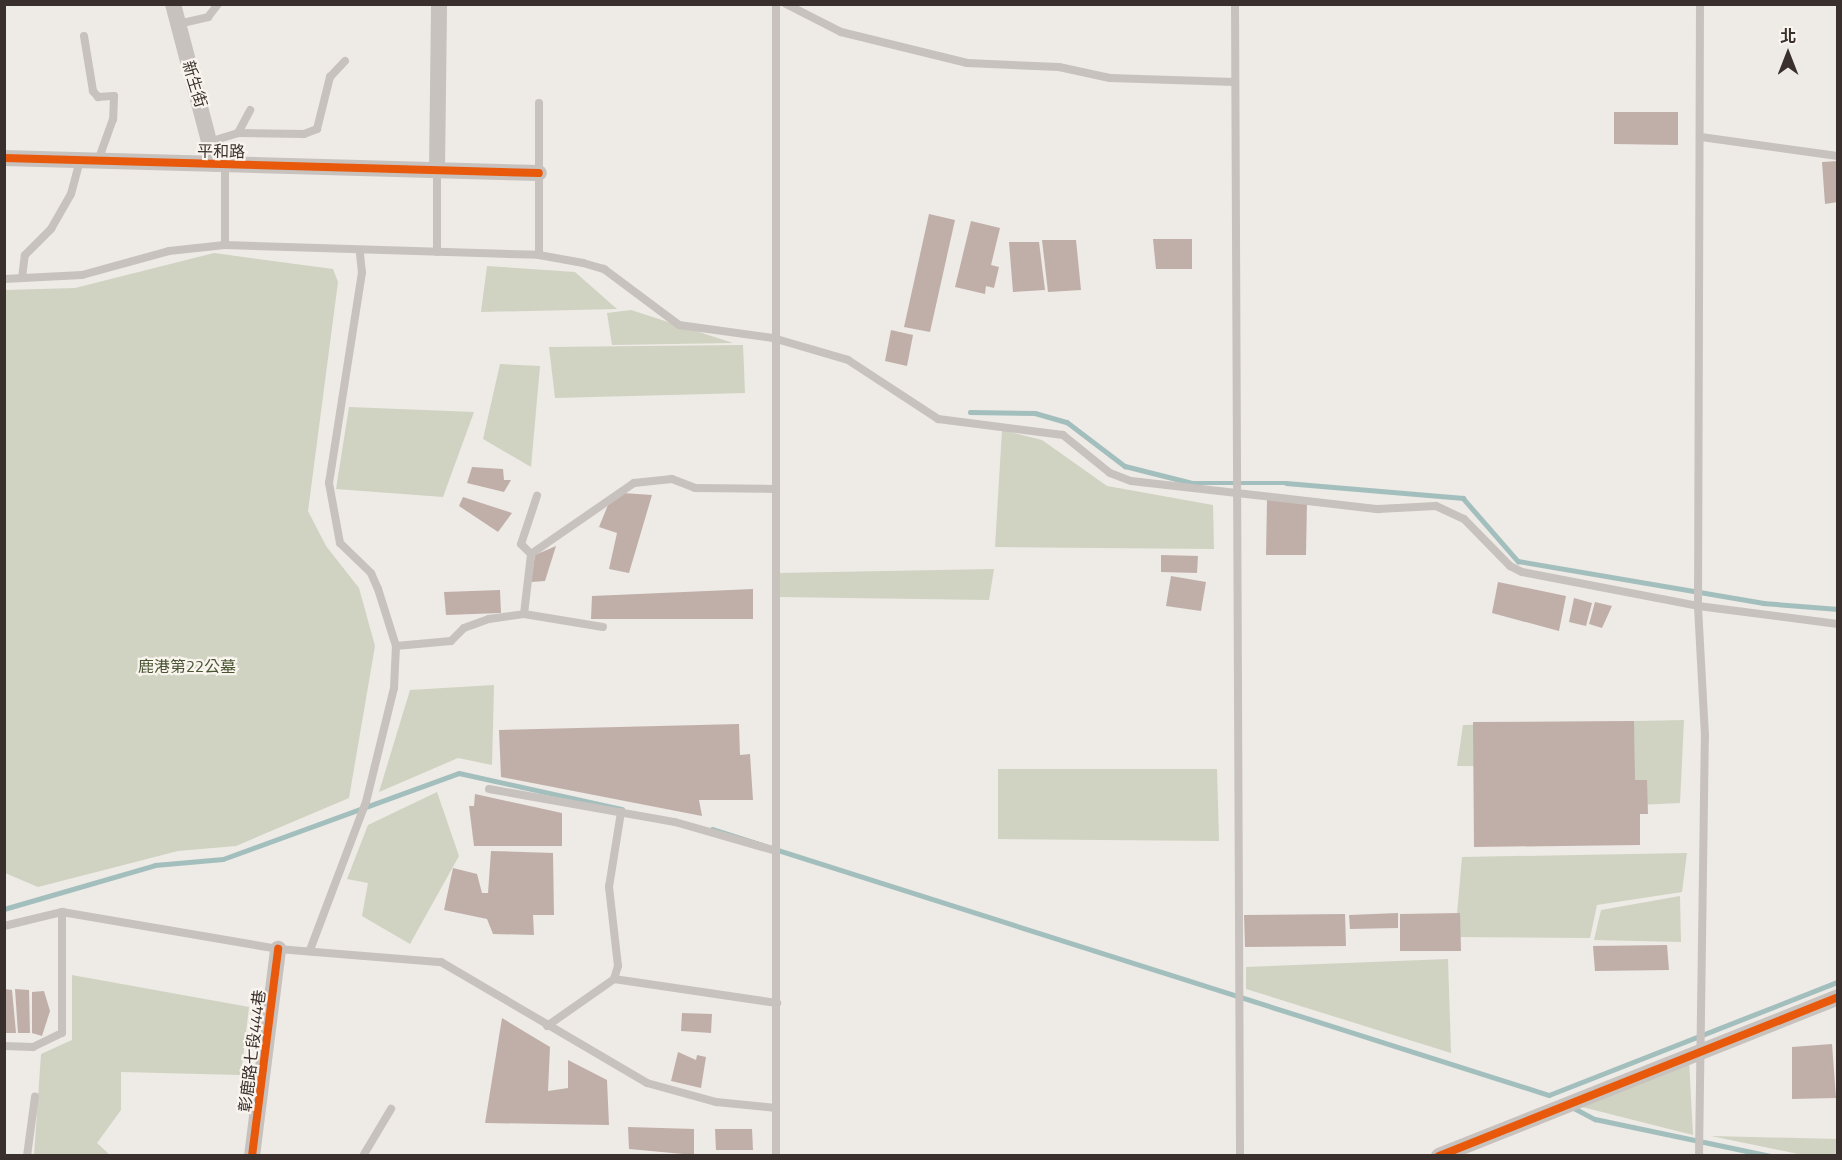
<!DOCTYPE html>
<meta charset="utf-8">
<style>
body{margin:0}
#map{position:relative;width:1842px;height:1160px;overflow:hidden;background:#eeeae6;font-family:"Titillium Web","Noto Sans TC",sans-serif}
div>[style]{position:absolute}
[style*='--x']{left:calc(var(--x)*1px);top:calc(var(--y)*1px);width:calc(var(--w)*1px);rotate:calc(var(--a)*1deg)}
.green>*{inset:0;background:#d0d3c1}
.stream>*{height:4.5px;margin:-2.25px;padding:0 2.25px;transform-origin:2.25px;border-radius:2.25px;background:#a3bfbd}
.building>*{inset:0;background:#c0afa9}
.lane>*{height:8px;margin:-4px;padding:0 4px;transform-origin:4px;border-radius:4px;background:#c7c2be}
.street>*{height:16px;margin:-8px;padding:0 8px;transform-origin:8px;border-radius:8px;background:#c7c2be}
.cycleway>*{height:8px;margin:-4px;padding:0 4px;transform-origin:4px;border-radius:4px;background:#e8590c}
span{translate:-50% -50%;white-space:nowrap;text-align:center;line-height:1.15;-webkit-text-stroke:4.5px #f9f4ee;paint-order:stroke}
.street-label{font-size:16px;color:#392f2c}
.park-label{font-size:16px;color:#495532}
.frame{position:absolute;inset:0;border:6px solid #392f2c;pointer-events:none}
.north{position:absolute;left:1758px;top:24px;width:60px;height:60px;-webkit-text-stroke:4px #f9f4ee;paint-order:stroke;rotate:0deg;font-size:16px;font-weight:700;line-height:24px;text-align:center;color:#392f2c}
.north::after{content:'';display:block;margin:auto;width:21px;height:27px;background:#392f2c;clip-path:polygon(50% 0,100% 100%,50% 72%,0 100%)}
</style>
<div id="map">
<div class="green">
<i style="clip-path:polygon(214px 253px,333px 269px,338px 282px,308px 511px,326px 546px,359px 588px,375px 646px,349px 798px,236px 846px,178px 851px,38px 887px,5px 873px,5px 290px,75px 288px)"></i>
<i style="clip-path:polygon(487px 266px,575px 272px,617px 309px,481px 312px)"></i>
<i style="clip-path:polygon(631px 310px,733px 343px,612px 345px,607px 313px)"></i>
<i style="clip-path:polygon(743px 345px,745px 393px,555px 398px,549px 347px)"></i>
<i style="clip-path:polygon(500px 364px,540px 366px,531px 467px,483px 439px)"></i>
<i style="clip-path:polygon(349px 407px,474px 412px,443px 497px,336px 489px)"></i>
<i style="clip-path:polygon(1002px 430px,1042px 440px,1107px 486px,1213px 505px,1214px 549px,995px 547px)"></i>
<i style="clip-path:polygon(994px 569px,989px 600px,780px 597px,778px 573px)"></i>
<i style="clip-path:polygon(494px 685px,492px 765px,458px 758px,379px 792px,410px 690px)"></i>
<i style="clip-path:polygon(1684px 720px,1680px 803px,1619px 806px,1620px 766px,1457px 766px,1463px 725px)"></i>
<i style="clip-path:polygon(998px 769px,1217px 769px,1219px 841px,998px 839px)"></i>
<i style="clip-path:polygon(437px 792px,459px 856px,410px 944px,362px 916px,368px 883px,347px 879px,368px 825px)"></i>
<i style="clip-path:polygon(1687px 853px,1682px 892px,1597px 905px,1590px 938px,1455px 937px,1462px 857px)"></i>
<i style="clip-path:polygon(1680px 896px,1681px 942px,1594px 940px,1601px 910px)"></i>
<i style="clip-path:polygon(1448px 959px,1451px 1053px,1246px 989px,1246px 967px)"></i>
<i style="clip-path:polygon(72px 975px,249px 1007px,241px 1075px,121px 1072px,121px 1110px,97px 1143px,110px 1155px,34px 1156px,41px 1054px,72px 1040px)"></i>
<i style="clip-path:polygon(1689px 1060px,1693px 1135px,1582px 1107px)"></i>
<i style="clip-path:polygon(1711px 1136px,1837px 1139px,1837px 1155px,1803px 1155px)"></i>
</div>
<div class="stream">
<i style="--x:970;--y:412;--w:65;--a:0.9"></i>
<i style="--x:1035;--y:413;--w:33;--a:16"></i>
<i style="--x:1067;--y:422;--w:73;--a:37.2"></i>
<i style="--x:1125;--y:466;--w:69;--a:14.2"></i>
<i style="--x:1192;--y:483;--w:94;--a:0"></i>
<i style="--x:1286;--y:483;--w:178;--a:4.8"></i>
<i style="--x:1463;--y:498;--w:84;--a:48.9"></i>
<i style="--x:1518;--y:561;--w:249;--a:9.7"></i>
<i style="--x:1763;--y:603;--w:75;--a:4.6"></i>
<i style="--x:712;--y:829;--w:878;--a:17.63"></i>
<i style="--x:1549;--y:1095;--w:310;--a:-21.4"></i>
<i style="--x:4;--y:909;--w:157;--a:-16.2"></i>
<i style="--x:155;--y:865;--w:68;--a:-5"></i>
<i style="--x:223;--y:859;--w:251;--a:-20"></i>
<i style="--x:459;--y:773;--w:167;--a:12.5"></i>
<i style="--x:1572;--y:1107;--w:26;--a:28"></i>
<i style="--x:1595;--y:1119;--w:179;--a:11.9"></i>
</div>
<div class="building">
<i style="clip-path:polygon(1614px 112px,1678px 112px,1678px 145px,1614px 144px)"></i>
<i style="clip-path:polygon(1838px 161px,1838px 202px,1825px 204px,1822px 162px)"></i>
<i style="clip-path:polygon(929px 214px,955px 220px,930px 332px,904px 327px)"></i>
<i style="clip-path:polygon(971px 221px,1000px 228px,991px 265px,999px 267px,994px 288px,986px 286px,985px 294px,955px 287px)"></i>
<i style="clip-path:polygon(1153px 239px,1192px 239px,1192px 269px,1156px 269px)"></i>
<i style="clip-path:polygon(1042px 240px,1076px 240px,1081px 290px,1048px 292px)"></i>
<i style="clip-path:polygon(1009px 242px,1039px 242px,1045px 290px,1013px 292px)"></i>
<i style="clip-path:polygon(891px 330px,913px 335px,907px 366px,885px 361px)"></i>
<i style="clip-path:polygon(472px 467px,503px 469px,504px 480px,511px 480px,504px 492px,467px 483px)"></i>
<i style="clip-path:polygon(623px 493px,652px 495px,629px 573px,609px 569px,617px 533px,599px 527px,610px 500px)"></i>
<i style="clip-path:polygon(463px 497px,512px 513px,498px 532px,459px 506px)"></i>
<i style="clip-path:polygon(1267px 500px,1307px 501px,1306px 555px,1266px 555px)"></i>
<i style="clip-path:polygon(556px 546px,545px 581px,531px 582px,535px 555px)"></i>
<i style="clip-path:polygon(1161px 555px,1198px 556px,1197px 573px,1161px 572px)"></i>
<i style="clip-path:polygon(1171px 576px,1206px 582px,1201px 611px,1166px 606px)"></i>
<i style="clip-path:polygon(1498px 582px,1566px 596px,1559px 631px,1492px 613px)"></i>
<i style="clip-path:polygon(753px 589px,753px 619px,591px 619px,592px 596px)"></i>
<i style="clip-path:polygon(500px 590px,501px 613px,446px 615px,444px 592px)"></i>
<i style="clip-path:polygon(1574px 598px,1592px 603px,1586px 626px,1569px 622px)"></i>
<i style="clip-path:polygon(1595px 602px,1612px 606px,1602px 628px,1589px 624px)"></i>
<i style="clip-path:polygon(1634px 721px,1635px 780px,1647px 780px,1648px 814px,1640px 814px,1640px 845px,1474px 847px,1473px 722px)"></i>
<i style="clip-path:polygon(739px 724px,740px 755px,750px 754px,753px 800px,699px 800px,702px 816px,501px 777px,499px 730px)"></i>
<i style="clip-path:polygon(475px 794px,562px 813px,562px 846px,474px 846px,469px 806px,474px 806px)"></i>
<i style="clip-path:polygon(491px 851px,553px 853px,554px 915px,533px 915px,534px 935px,493px 934px,487px 919px,444px 910px,453px 868px,477px 874px,482px 893px,488px 893px)"></i>
<i style="clip-path:polygon(1398px 913px,1398px 928px,1350px 929px,1349px 915px)"></i>
<i style="clip-path:polygon(1460px 913px,1461px 951px,1400px 951px,1400px 914px)"></i>
<i style="clip-path:polygon(1345px 914px,1346px 946px,1245px 947px,1244px 915px)"></i>
<i style="clip-path:polygon(1667px 945px,1669px 970px,1595px 971px,1593px 946px)"></i>
<i style="clip-path:polygon(4px 989px,12px 990px,16px 1033px,4px 1033px)"></i>
<i style="clip-path:polygon(15px 989px,29px 990px,30px 1033px,18px 1033px)"></i>
<i style="clip-path:polygon(44px 991px,50px 1011px,42px 1036px,32px 1033px,32px 992px)"></i>
<i style="clip-path:polygon(682px 1013px,712px 1014px,711px 1033px,681px 1031px)"></i>
<i style="clip-path:polygon(502px 1018px,550px 1047px,548px 1091px,568px 1088px,568px 1060px,607px 1080px,609px 1125px,485px 1123px)"></i>
<i style="clip-path:polygon(1832px 1044px,1836px 1098px,1792px 1099px,1792px 1047px)"></i>
<i style="clip-path:polygon(678px 1052px,696px 1060px,697px 1055px,706px 1057px,701px 1088px,671px 1081px)"></i>
<i style="clip-path:polygon(628px 1127px,694px 1129px,694px 1155px,629px 1149px)"></i>
<i style="clip-path:polygon(715px 1129px,752px 1129px,753px 1150px,716px 1150px)"></i>
</div>
<div class="lane">
<i style="--x:776;--y:4;--w:1152;--a:90"></i>
<i style="--x:786;--y:4;--w:62;--a:27"></i>
<i style="--x:841;--y:32;--w:130;--a:13.8"></i>
<i style="--x:967;--y:63;--w:92;--a:2.5"></i>
<i style="--x:1059;--y:67;--w:52;--a:12.2"></i>
<i style="--x:1110;--y:78;--w:124;--a:1.8"></i>
<i style="--x:1235;--y:4;--w:1152;--a:89.75"></i>
<i style="--x:178;--y:24;--w:31;--a:-13"></i>
<i style="--x:208;--y:17;--w:16;--a:-52"></i>
<i style="--x:84;--y:36;--w:56;--a:80.7"></i>
<i style="--x:93;--y:91;--w:8;--a:50"></i>
<i style="--x:98;--y:97;--w:16;--a:-4"></i>
<i style="--x:114;--y:96;--w:23;--a:92"></i>
<i style="--x:113;--y:119;--w:45;--a:109.7"></i>
<i style="--x:539;--y:103;--w:152;--a:90"></i>
<i style="--x:238;--y:133;--w:66;--a:0.9"></i>
<i style="--x:304;--y:134;--w:14;--a:-21"></i>
<i style="--x:317;--y:129;--w:54;--a:-76"></i>
<i style="--x:330;--y:77;--w:22;--a:-47"></i>
<i style="--x:1701;--y:137;--w:138;--a:7.9"></i>
<i style="--x:212;--y:141;--w:27;--a:-17"></i>
<i style="--x:238;--y:133;--w:26;--a:-62"></i>
<i style="--x:225;--y:164;--w:81;--a:90"></i>
<i style="--x:437;--y:171;--w:81;--a:90"></i>
<i style="--x:22;--y:278;--w:23;--a:-83"></i>
<i style="--x:25;--y:255;--w:37;--a:-45"></i>
<i style="--x:51;--y:229;--w:40;--a:-60.3"></i>
<i style="--x:71;--y:194;--w:34;--a:-75"></i>
<i style="--x:4;--y:279;--w:78;--a:-2.9"></i>
<i style="--x:82;--y:275;--w:90;--a:-15.4"></i>
<i style="--x:169;--y:251;--w:56;--a:-6.1"></i>
<i style="--x:225;--y:245;--w:314;--a:1.8"></i>
<i style="--x:539;--y:255;--w:45;--a:10.3"></i>
<i style="--x:583;--y:263;--w:22;--a:16"></i>
<i style="--x:604;--y:269;--w:94;--a:36.7"></i>
<i style="--x:679;--y:325;--w:95;--a:7.9"></i>
<i style="--x:773;--y:338;--w:78;--a:16.3"></i>
<i style="--x:848;--y:360;--w:108;--a:33.2"></i>
<i style="--x:938;--y:419;--w:126;--a:7.3"></i>
<i style="--x:1063;--y:435;--w:60;--a:39"></i>
<i style="--x:1110;--y:473;--w:22;--a:21"></i>
<i style="--x:1131;--y:481;--w:249;--a:6.5"></i>
<i style="--x:1378;--y:509;--w:58;--a:-3"></i>
<i style="--x:1436;--y:506;--w:31;--a:25"></i>
<i style="--x:1464;--y:519;--w:66;--a:45.6"></i>
<i style="--x:1510;--y:566;--w:13;--a:27"></i>
<i style="--x:1522;--y:572;--w:179;--a:10.9"></i>
<i style="--x:1698;--y:606;--w:141;--a:7.3"></i>
<i style="--x:531;--y:554;--w:14;--a:-135"></i>
<i style="--x:521;--y:544;--w:51;--a:-71.6"></i>
<i style="--x:524;--y:614;--w:80;--a:9.3"></i>
<i style="--x:396;--y:646;--w:55;--a:-5.2"></i>
<i style="--x:451;--y:641;--w:18;--a:-45"></i>
<i style="--x:464;--y:628;--w:27;--a:-20"></i>
<i style="--x:489;--y:619;--w:35;--a:-8"></i>
<i style="--x:524;--y:614;--w:60;--a:-83.3"></i>
<i style="--x:531;--y:554;--w:125;--a:-34.6"></i>
<i style="--x:634;--y:483;--w:38;--a:-6"></i>
<i style="--x:672;--y:479;--w:25;--a:21"></i>
<i style="--x:695;--y:488;--w:79;--a:0.7"></i>
<i style="--x:489;--y:789;--w:189;--a:10.1"></i>
<i style="--x:675;--y:822;--w:105;--a:16"></i>
<i style="--x:4;--y:926;--w:60;--a:-13.6"></i>
<i style="--x:62;--y:912;--w:219;--a:9.7"></i>
<i style="--x:278;--y:949;--w:164;--a:4.6"></i>
<i style="--x:441;--y:962;--w:239;--a:30.4"></i>
<i style="--x:647;--y:1083;--w:72;--a:15.4"></i>
<i style="--x:716;--y:1102;--w:60;--a:5.7"></i>
<i style="--x:310;--y:950;--w:158;--a:-69.3"></i>
<i style="--x:366;--y:802;--w:117;--a:-76.2"></i>
<i style="--x:394;--y:688;--w:42;--a:-87.3"></i>
<i style="--x:396;--y:646;--w:60;--a:-107.5"></i>
<i style="--x:378;--y:589;--w:17;--a:-114"></i>
<i style="--x:371;--y:573;--w:43;--a:-135.9"></i>
<i style="--x:340;--y:543;--w:61;--a:-100.4"></i>
<i style="--x:329;--y:483;--w:213;--a:-81.1"></i>
<i style="--x:362;--y:273;--w:20;--a:-96"></i>
<i style="--x:614;--y:979;--w:165;--a:8.4"></i>
<i style="--x:547;--y:1026;--w:82;--a:-35"></i>
<i style="--x:614;--y:979;--w:14;--a:-73"></i>
<i style="--x:618;--y:966;--w:80;--a:-96.5"></i>
<i style="--x:609;--y:887;--w:76;--a:-80.9"></i>
<i style="--x:4;--y:1046;--w:29;--a:2"></i>
<i style="--x:33;--y:1047;--w:32;--a:-26"></i>
<i style="--x:62;--y:1033;--w:121;--a:-90"></i>
<i style="--x:27;--y:1156;--w:60;--a:-82.3"></i>
<i style="--x:363;--y:1156;--w:55;--a:-59.2"></i>
<i style="--x:1699;--y:1156;--w:420;--a:-89.2"></i>
<i style="--x:1705;--y:736;--w:130;--a:-93.1"></i>
<i style="--x:1698;--y:606;--w:602;--a:-89.81"></i>
</div>
<div class="street">
<i style="--x:173;--y:4;--w:165;--a:75.3"></i>
<i style="--x:4;--y:158;--w:535;--a:1.61"></i>
<i style="--x:437;--y:171;--w:167;--a:-89.3"></i>
<i style="--x:252;--y:1156;--w:209;--a:-82.8"></i>
<i style="--x:1439;--y:1156;--w:430;--a:-21.7"></i>
</div>
<div class="cycleway">
<i style="--x:4;--y:158;--w:535;--a:1.61"></i>
<i style="--x:252;--y:1156;--w:209;--a:-82.8"></i>
<i style="--x:1439;--y:1156;--w:430;--a:-21.7"></i>
</div>
<div class="street-label">
<span style="left:195px;top:84px;rotate:73deg">新生街</span>
<span style="left:221px;top:151px;rotate:1deg">平和路</span>
<span style="left:252px;top:1051px;rotate:-83deg">彰鹿路七段444巷</span>
</div>
<div class="park-label">
<span style="left:187px;top:666px">鹿港第22公墓</span>
</div>
<div class="frame"></div>
<div class="north">北</div>
</div>
